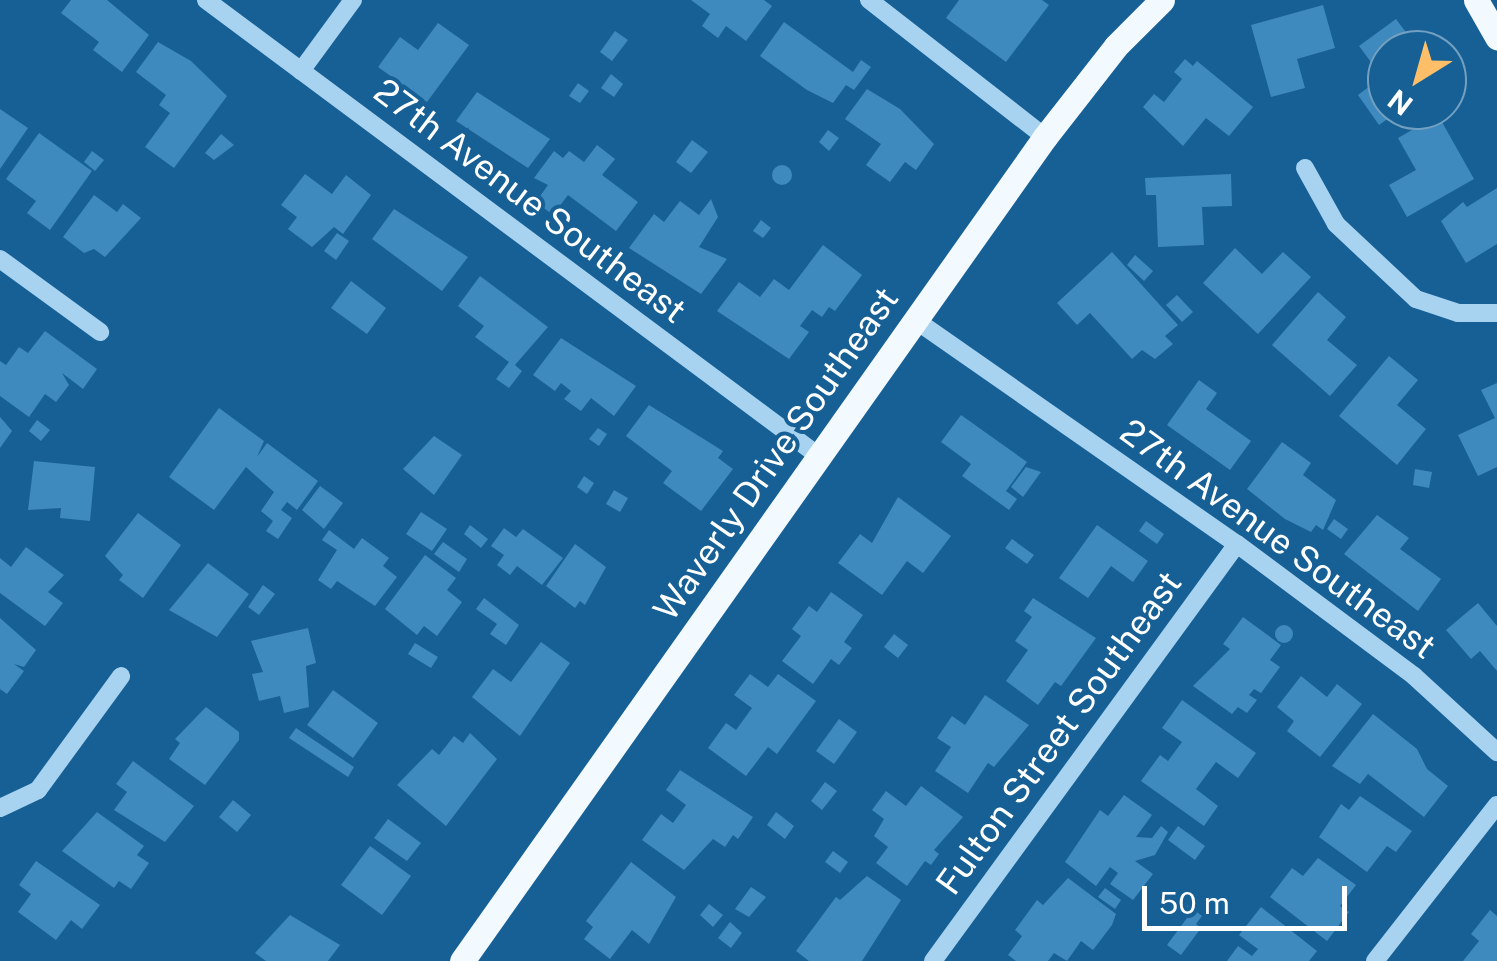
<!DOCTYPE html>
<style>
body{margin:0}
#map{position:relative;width:1497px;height:961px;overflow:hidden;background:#166096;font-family:"Public Sans",sans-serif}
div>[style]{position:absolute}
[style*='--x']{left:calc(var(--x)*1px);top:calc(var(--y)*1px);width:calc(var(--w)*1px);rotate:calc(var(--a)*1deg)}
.building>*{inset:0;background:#3e89be}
.round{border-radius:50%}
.minor>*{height:18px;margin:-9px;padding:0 9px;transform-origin:9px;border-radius:9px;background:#a7d3f1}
.major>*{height:25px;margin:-12.5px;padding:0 12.5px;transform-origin:12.5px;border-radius:12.5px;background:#f2f9ff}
span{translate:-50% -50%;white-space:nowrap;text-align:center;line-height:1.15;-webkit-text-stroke:8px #166096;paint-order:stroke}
.street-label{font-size:35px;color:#fff}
.north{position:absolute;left:1367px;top:30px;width:100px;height:100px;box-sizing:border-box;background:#166096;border:2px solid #73a0c0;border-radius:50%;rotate:217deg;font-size:28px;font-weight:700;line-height:40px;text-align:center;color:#fff}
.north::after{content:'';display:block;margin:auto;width:35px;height:45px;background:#ffbe68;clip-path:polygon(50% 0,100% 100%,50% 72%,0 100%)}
.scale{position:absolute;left:1142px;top:886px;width:205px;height:45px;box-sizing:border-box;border:5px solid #fff;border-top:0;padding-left:12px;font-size:30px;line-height:35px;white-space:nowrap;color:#fff;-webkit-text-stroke:8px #166096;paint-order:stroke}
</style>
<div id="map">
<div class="building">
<i style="clip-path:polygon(71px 0,107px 0,149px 35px,122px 72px,93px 50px,99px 42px,61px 13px)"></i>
<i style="clip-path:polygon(691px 0,764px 0,772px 6px,746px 41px,726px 26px,718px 38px,702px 26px,710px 14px)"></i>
<i style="clip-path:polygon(959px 0,1042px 0,1049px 5px,1006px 62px,946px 18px)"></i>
<i style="clip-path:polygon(1323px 5px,1335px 48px,1297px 59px,1305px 88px,1271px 97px,1251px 25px)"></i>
<i style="clip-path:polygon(1396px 19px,1419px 50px,1387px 50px,1387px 110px,1400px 110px,1379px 125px,1358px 95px,1382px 77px,1359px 46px)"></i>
<i style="clip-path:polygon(784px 22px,853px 72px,861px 60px,871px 67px,854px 90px,846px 85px,833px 103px,807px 90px,760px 56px)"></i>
<i style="clip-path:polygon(438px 23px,469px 45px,427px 102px,378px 67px,400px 37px,418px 50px)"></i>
<i style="clip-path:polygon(615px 31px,628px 40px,612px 61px,600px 52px)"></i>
<i style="clip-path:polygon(158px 42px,191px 61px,227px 96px,174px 168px,145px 147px,170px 113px,159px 105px,166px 95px,136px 72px)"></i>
<i style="clip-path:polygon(1185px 59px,1193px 66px,1197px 61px,1253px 107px,1229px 136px,1206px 118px,1183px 146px,1143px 107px,1154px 94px,1164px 102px,1182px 79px,1174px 72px)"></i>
<i style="clip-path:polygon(611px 74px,623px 84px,614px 97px,601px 88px)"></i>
<i style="clip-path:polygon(578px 83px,589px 91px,580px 103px,569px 96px)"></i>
<i style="clip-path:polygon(867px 89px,900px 109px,934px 144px,916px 170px,905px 162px,890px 182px,866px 165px,881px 144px,845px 119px)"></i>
<i style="clip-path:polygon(477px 92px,550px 139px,528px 168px,456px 121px)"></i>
<i style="clip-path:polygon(0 109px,28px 128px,0 169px)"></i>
<i style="clip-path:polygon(1438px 115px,1474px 179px,1407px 217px,1389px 185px,1416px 170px,1398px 138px)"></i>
<i style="clip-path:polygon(828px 130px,839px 138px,829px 151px,819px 142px)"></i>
<i style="clip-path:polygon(39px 133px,92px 171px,50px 230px,27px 213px,36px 201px,6px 179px)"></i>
<i style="clip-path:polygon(221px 134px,234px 145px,214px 160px,205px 153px)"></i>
<i style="clip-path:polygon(692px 140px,708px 152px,691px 173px,676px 162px)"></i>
<i style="clip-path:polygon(597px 145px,615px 159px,602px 175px,638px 202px,616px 231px,568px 195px,553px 215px,536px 202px,548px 185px,534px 178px,554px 151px,563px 158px,569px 151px,584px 162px)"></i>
<i style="clip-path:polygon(92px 151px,104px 160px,95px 171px,84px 162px)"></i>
<i class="round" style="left:772px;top:165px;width:20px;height:20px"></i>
<i style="clip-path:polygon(305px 174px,332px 194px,346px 175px,371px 195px,343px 234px,334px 227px,312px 247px,288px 229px,297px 217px,281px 205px)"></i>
<i style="clip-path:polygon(1231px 174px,1232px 206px,1202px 207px,1204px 245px,1158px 247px,1156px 195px,1146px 195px,1145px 178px)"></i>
<i style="clip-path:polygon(1497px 188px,1497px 244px,1466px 263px,1441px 221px,1463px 202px,1467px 207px)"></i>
<i style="clip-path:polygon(94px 195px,117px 212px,123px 204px,141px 218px,105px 257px,94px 249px,84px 253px,63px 237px)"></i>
<i style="clip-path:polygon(711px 199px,718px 217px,699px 247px,727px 259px,701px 294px,629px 248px,654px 214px,664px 222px,680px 201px,699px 215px)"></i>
<i style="clip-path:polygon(394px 209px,468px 257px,442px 291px,372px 239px)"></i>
<i style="clip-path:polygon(761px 220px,771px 228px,763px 238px,753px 231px)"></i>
<i style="clip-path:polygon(337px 233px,349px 241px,336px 260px,324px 251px)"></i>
<i style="clip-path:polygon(823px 245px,862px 275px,835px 311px,829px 307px,822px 317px,812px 310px,800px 326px,809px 332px,789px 359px,717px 311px,739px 282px,760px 297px,774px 279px,789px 290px)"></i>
<i style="clip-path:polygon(1235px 248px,1262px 274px,1283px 252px,1311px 277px,1258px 334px,1203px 283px)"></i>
<i style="clip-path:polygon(1112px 252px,1178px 325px,1165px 336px,1173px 344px,1155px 359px,1142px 350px,1132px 359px,1090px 313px,1077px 325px,1057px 303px)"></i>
<i style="clip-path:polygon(1135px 255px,1153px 271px,1144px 281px,1127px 265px)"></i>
<i style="clip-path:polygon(480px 276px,548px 327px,515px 365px,522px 371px,509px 388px,496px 379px,509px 362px,475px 337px,484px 326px,458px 306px)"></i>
<i style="clip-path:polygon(351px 281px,386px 308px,367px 334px,331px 308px)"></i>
<i style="clip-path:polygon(1318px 292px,1346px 317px,1327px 340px,1357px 365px,1330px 396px,1272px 345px)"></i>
<i style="clip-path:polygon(1177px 295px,1193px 312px,1182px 322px,1166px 305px)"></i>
<i style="clip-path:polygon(45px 331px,97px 369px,83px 389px,62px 373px,69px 385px,56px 402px,45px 394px,29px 417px,0 396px,0 361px,6px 365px,19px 347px,28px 353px)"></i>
<i style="clip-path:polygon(561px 338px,636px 386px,614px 416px,591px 398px,581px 411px,564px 399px,571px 391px,561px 383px,555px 391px,533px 375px)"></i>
<i style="clip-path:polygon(1389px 356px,1418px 380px,1397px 405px,1426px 429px,1397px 465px,1339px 416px)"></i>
<i style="clip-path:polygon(1199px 380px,1217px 393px,1206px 409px,1251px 441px,1230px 470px,1167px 425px)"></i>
<i style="clip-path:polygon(1497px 383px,1497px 467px,1478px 476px,1458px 435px,1495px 418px,1481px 390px)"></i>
<i style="clip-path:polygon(649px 405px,723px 451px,718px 458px,733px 469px,701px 511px,663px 483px,672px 471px,626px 436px)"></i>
<i style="clip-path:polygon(219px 408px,264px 441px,257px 457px,267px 443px,318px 481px,297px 510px,287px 502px,281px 510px,292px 518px,278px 539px,266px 531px,273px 521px,261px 511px,274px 492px,246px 467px,214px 510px,169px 477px)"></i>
<i style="clip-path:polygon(961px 415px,1027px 462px,1006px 491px,1017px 499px,1009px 510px,962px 476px,971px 464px,941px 442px)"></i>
<i style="clip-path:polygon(0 417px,12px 431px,0 448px)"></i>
<i style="clip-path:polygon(37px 420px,50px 430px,41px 441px,29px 431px)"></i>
<i style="clip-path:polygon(598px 428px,607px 434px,599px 446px,589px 439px)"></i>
<i style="clip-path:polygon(434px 436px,462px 455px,434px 495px,403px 469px)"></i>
<i style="clip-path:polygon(1282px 442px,1311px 463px,1303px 475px,1336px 500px,1323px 530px,1316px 525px,1311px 532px,1285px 519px,1247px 489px)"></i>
<i style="clip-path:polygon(34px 461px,95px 467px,90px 521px,60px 518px,61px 508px,28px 510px)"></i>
<i style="clip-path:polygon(1026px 467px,1041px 472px,1023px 497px,1011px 487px)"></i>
<i style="clip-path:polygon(1415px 469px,1432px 472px,1429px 488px,1413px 485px)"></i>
<i style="clip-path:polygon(584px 476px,594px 483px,587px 494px,577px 487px)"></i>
<i style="clip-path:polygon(320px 486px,343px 503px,324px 529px,302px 510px)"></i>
<i style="clip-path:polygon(614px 490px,628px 498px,620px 512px,606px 504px)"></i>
<i style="clip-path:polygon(898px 497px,951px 536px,923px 573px,907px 561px,882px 595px,838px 563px,860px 534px,872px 543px)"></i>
<i style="clip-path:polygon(421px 512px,447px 529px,432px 551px,406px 534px)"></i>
<i style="clip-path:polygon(138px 513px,181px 545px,143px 598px,119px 580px,123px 575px,105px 556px)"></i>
<i style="clip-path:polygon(1377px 515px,1409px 538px,1400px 549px,1441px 579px,1418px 611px,1344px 554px)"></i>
<i style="clip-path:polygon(1334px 519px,1348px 529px,1341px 539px,1327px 529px)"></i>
<i style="clip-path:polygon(1146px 521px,1164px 534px,1157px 544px,1139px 531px)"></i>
<i style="clip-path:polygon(470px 525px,488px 539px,481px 548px,464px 534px)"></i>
<i style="clip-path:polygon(1097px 525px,1148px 561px,1133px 582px,1111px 566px,1088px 598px,1059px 578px)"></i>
<i style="clip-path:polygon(504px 528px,516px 537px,523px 529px,563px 558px,542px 585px,517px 566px,510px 575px,497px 565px,504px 555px,491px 546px)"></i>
<i style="clip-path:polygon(329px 530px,354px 549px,362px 538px,389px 558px,383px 566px,397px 577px,375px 606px,337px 581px,331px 589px,318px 580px,337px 550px,322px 540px)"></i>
<i style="clip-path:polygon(1012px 539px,1034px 555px,1027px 564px,1005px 548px)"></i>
<i style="clip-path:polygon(443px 542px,467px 559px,459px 572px,434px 554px)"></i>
<i style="clip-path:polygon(575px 544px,606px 567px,585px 605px,580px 601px,575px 608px,546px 586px)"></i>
<i style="clip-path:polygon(26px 547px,64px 575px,48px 592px,63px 603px,45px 626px,0 593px,0 558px,11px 567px)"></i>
<i style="clip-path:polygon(425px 555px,456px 578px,447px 590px,462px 602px,437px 636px,424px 626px,417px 635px,385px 609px)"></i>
<i style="clip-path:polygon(208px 563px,249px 594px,217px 637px,169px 610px)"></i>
<i style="clip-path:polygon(263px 585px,275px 594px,259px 615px,248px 607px)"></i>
<i style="clip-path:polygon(831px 592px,863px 615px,844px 642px,852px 648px,839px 665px,831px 659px,813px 684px,782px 661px,801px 636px,792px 629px,809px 606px,817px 612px)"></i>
<i style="clip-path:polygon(484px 598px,519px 625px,506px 645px,490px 634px,497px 624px,476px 609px)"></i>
<i style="clip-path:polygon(1033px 598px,1096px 638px,1061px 686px,1055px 682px,1038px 705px,1006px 681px,1028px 650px,1015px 641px,1032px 617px,1024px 611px)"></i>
<i style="clip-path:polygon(1478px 603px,1497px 626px,1497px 671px,1480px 651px,1471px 659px,1446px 630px)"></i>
<i style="clip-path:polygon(1243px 617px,1281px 645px,1270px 660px,1280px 667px,1261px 693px,1254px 689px,1249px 695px,1257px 700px,1247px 713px,1238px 707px,1232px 714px,1193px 686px,1230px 649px,1223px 644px)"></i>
<i style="clip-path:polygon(0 618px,36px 650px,24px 667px,14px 664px,24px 671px,7px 694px,0 689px)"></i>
<i class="round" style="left:1275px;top:625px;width:18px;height:18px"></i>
<i style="clip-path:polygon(308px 628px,316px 663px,306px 666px,309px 707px,284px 713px,280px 696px,259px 701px,252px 674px,263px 672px,251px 641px)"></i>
<i style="clip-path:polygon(894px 634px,908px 645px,898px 658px,884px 647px)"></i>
<i style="clip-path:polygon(541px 642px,570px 663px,520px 736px,472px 697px,493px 669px,511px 682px)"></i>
<i style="clip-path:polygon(415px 643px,438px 657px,431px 668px,408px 654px)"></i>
<i style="clip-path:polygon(750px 674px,768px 687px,778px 674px,816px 701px,777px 754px,768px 747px,746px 776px,708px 748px,726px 723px,736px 730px,752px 708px,734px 695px)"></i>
<i style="clip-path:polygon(1301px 676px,1327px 697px,1337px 684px,1362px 704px,1320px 757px,1287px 731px,1294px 721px,1277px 707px)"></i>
<i style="clip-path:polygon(333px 690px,378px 723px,353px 758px,307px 725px)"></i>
<i style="clip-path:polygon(985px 695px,1029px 725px,994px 767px,988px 763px,968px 793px,935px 771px,951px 747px,937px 738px,952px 716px,965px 725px)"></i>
<i style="clip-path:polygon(1182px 700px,1256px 753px,1238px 778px,1216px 762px,1196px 789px,1218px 806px,1204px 826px,1141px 781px,1160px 755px,1168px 761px,1182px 742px,1162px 728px)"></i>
<i style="clip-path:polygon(206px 707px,239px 732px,239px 740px,205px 785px,169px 759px,180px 743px,175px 739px)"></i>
<i style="clip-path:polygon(1373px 714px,1417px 749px,1427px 769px,1448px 786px,1424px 817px,1368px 774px,1360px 784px,1332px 766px)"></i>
<i style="clip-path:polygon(839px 719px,857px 732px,834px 764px,816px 751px)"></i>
<i style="clip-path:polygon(296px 728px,354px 767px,348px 777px,289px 738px)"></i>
<i style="clip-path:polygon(470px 733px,497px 759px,446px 826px,397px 785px,432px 749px,439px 755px,454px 736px,463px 743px)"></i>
<i style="clip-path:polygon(133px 761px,194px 806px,165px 842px,114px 810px,127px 792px,116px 784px)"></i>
<i style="clip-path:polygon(680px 770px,753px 817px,738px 839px,733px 835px,725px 847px,713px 839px,684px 870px,642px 840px,661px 814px,673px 823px,686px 805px,666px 790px)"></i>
<i style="clip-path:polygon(825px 782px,837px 791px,822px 810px,811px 801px)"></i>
<i style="clip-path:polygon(921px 786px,963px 817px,934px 850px,939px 854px,931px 865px,925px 861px,907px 886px,876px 863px,888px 847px,874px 836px,884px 819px,872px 810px,886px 791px,906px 806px)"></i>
<i style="clip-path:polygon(1124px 795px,1152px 815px,1136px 837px,1152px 838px,1161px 826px,1168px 832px,1155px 855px,1135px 861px,1153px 874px,1133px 900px,1110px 884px,1118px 873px,1110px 867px,1096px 886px,1065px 862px,1100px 810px,1108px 816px)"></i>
<i style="clip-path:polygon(1360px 796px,1412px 831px,1396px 852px,1387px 846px,1367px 872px,1319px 837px,1341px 804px,1349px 810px)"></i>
<i style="clip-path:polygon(233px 800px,251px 815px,237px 832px,219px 817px)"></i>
<i style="clip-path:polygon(97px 812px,144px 846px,137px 855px,149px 863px,131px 889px,119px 881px,114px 888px,62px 851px)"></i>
<i style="clip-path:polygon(776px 812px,794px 826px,785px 839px,767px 825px)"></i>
<i style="clip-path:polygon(388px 819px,421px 843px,407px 861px,374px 838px)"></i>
<i style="clip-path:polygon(1178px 826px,1205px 846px,1195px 860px,1168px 840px)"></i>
<i style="clip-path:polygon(370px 846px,411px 876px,382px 915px,341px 885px)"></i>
<i style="clip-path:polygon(833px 851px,848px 862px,840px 873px,825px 862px)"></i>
<i style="clip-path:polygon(1318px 858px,1356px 885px,1340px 906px,1349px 912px,1327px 941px,1270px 897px,1292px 868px,1303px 876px)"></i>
<i style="clip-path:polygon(36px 861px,100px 905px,82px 929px,71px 920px,56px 940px,18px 912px,31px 894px,19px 885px)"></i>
<i style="clip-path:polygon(631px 862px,676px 897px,649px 944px,632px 930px,610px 959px,584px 939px,593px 927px,586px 921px)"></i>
<i style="clip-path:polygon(867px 876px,901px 900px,862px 961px,809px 961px,796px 951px,836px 897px,840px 900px)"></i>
<i style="clip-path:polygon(1068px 878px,1116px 914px,1112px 925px,1093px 950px,1081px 941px,1067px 961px,1054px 953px,1048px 961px,1016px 961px,1008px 955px,1022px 936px,1015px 930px,1037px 900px,1043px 905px)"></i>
<i style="clip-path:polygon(751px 887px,766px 897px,749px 917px,735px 909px)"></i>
<i style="clip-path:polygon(1105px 888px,1121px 900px,1115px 909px,1098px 897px)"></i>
<i style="clip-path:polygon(709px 904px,723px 915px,713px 927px,700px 915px)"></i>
<i style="clip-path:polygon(1188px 905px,1202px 916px,1196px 924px,1201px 928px,1181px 955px,1167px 945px,1187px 918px,1181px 914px)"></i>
<i style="clip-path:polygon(1261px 907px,1317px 951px,1309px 961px,1227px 961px,1238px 946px,1252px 956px,1258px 949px,1239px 935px)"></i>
<i style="clip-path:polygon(1490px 910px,1497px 916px,1497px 961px,1463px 961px,1479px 941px,1471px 934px)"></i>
<i style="clip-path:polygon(290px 915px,340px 945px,328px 961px,266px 961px,255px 953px)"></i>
<i style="clip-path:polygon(730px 922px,742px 933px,731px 948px,718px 938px)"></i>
</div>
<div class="minor">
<i style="--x:206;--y:0;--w:760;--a:36.66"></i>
<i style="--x:869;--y:0;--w:223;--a:37.9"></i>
<i style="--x:301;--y:71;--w:88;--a:-53.8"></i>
<i style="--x:1305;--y:168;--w:64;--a:61"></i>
<i style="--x:1336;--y:224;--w:110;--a:43.2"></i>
<i style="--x:1416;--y:299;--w:44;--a:18.4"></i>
<i style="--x:1458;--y:313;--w:39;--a:0"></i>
<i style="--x:0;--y:259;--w:124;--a:36.1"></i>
<i style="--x:914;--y:319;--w:394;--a:34.9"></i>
<i style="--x:1237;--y:544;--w:221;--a:36.7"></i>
<i style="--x:1414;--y:676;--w:113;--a:42.5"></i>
<i style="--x:0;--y:808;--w:42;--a:-25.3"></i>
<i style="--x:38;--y:790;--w:141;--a:-53.9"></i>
<i style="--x:933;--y:961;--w:516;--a:-53.91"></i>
<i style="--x:1375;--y:961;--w:198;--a:-52"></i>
</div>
<div class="major">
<i style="--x:1476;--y:0;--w:43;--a:60.4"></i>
<i style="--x:462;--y:961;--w:1009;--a:-54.72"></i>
<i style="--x:1045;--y:137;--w:115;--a:-52"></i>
<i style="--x:1116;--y:46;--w:65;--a:-45"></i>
</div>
<div class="street-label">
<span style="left:530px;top:201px;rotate:37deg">27th Avenue Southeast</span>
<span style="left:776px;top:454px;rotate:-55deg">Waverly Drive Southeast</span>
<span style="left:1278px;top:539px;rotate:36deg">27th Avenue Southeast</span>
<span style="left:1059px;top:733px;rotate:-54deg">Fulton Street Southeast</span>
</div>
<div class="north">N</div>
<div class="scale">50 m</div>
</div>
